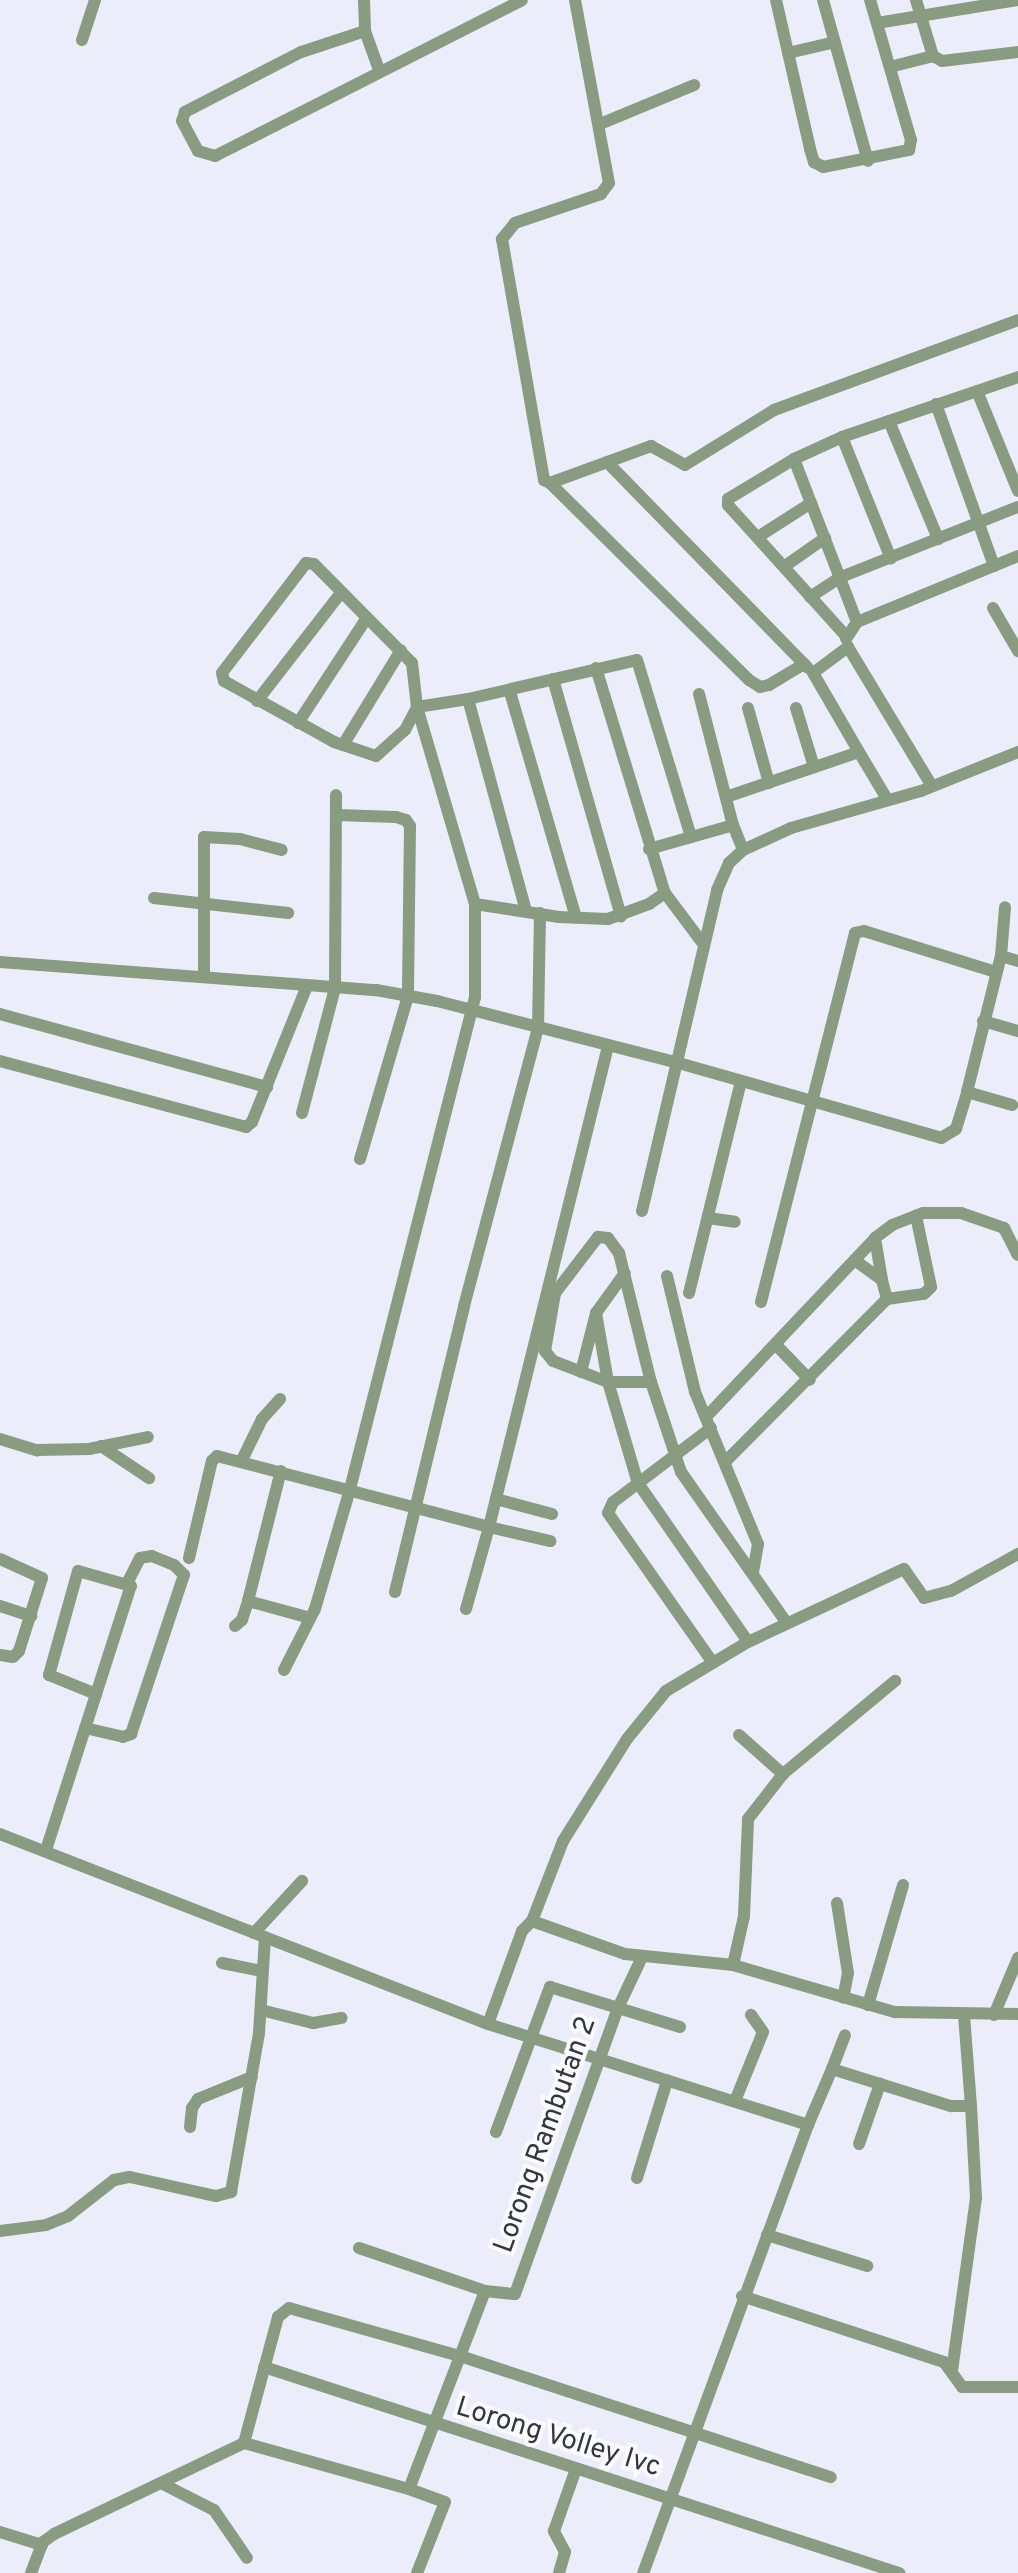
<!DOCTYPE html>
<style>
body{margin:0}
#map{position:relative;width:1018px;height:2573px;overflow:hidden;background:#ebedfb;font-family:Overpass,sans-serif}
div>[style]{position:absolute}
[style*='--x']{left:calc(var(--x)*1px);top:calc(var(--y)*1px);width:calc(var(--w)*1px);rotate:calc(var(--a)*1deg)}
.minor>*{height:12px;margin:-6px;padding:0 6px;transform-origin:6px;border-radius:6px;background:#899b80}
span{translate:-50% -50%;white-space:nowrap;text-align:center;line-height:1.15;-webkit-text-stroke:8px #fafbfe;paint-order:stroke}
.street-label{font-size:28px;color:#35353b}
</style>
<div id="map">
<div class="minor">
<i style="--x:364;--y:0;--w:31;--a:88"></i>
<i style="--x:365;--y:31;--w:41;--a:70.3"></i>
<i style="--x:575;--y:0;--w:186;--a:79.5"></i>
<i style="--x:609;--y:183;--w:14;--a:126"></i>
<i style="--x:601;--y:194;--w:91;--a:161.4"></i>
<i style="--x:515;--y:223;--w:21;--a:129"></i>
<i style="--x:502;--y:239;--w:245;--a:80.1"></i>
<i style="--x:544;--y:480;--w:7;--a:27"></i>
<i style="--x:550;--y:483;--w:108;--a:-20.1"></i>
<i style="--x:651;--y:446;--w:39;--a:29"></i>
<i style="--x:685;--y:465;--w:105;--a:-31.7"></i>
<i style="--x:774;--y:410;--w:260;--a:-20.2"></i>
<i style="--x:776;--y:0;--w:153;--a:77.1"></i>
<i style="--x:810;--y:149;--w:14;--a:73"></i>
<i style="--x:814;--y:162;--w:10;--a:29"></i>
<i style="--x:823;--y:167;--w:88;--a:-11.2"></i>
<i style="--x:909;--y:150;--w:10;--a:-79"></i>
<i style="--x:911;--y:140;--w:146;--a:-106.3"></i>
<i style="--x:823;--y:0;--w:167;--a:74.4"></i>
<i style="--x:916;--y:0;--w:59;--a:73.1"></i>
<i style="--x:933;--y:56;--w:10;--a:29"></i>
<i style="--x:942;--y:61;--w:77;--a:-6.8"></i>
<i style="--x:877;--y:23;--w:143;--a:-9.3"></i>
<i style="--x:365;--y:31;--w:67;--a:161.8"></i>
<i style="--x:301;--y:52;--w:131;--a:152.7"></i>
<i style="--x:185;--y:112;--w:9;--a:108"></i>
<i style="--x:182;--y:121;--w:34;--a:62"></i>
<i style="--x:198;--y:151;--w:18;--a:16"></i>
<i style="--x:215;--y:156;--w:344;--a:-26.9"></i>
<i style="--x:82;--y:40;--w:42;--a:-72"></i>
<i style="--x:788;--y:53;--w:48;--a:-13.2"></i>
<i style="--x:890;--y:67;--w:44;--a:-14.3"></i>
<i style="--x:600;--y:124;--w:102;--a:-22.5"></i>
<i style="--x:977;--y:391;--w:108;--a:67.7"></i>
<i style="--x:936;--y:404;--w:172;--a:70.3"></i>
<i style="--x:889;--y:421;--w:128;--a:67.4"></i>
<i style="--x:842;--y:437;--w:131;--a:68.1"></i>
<i style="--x:794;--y:459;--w:175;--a:68.9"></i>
<i style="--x:857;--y:622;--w:20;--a:123"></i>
<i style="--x:607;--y:462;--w:288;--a:45.7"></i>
<i style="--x:550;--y:483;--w:280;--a:44.7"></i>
<i style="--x:749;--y:680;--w:13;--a:32"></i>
<i style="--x:760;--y:687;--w:9;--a:-13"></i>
<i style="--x:769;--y:685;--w:41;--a:-31"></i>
<i style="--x:758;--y:537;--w:63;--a:-32.7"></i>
<i style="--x:785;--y:566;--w:49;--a:-35"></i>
<i style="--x:810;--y:597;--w:37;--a:-33"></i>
<i style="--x:841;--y:577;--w:190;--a:-21.6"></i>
<i style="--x:993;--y:608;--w:50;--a:59.8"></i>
<i style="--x:857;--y:622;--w:174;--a:-22.3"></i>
<i style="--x:845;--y:635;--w:175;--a:-132"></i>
<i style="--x:728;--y:505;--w:6;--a:-90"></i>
<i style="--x:728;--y:499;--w:77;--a:-31.2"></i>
<i style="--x:794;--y:459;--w:53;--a:-24.6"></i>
<i style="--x:842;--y:437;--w:186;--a:-18.8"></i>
<i style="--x:596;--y:668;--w:235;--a:73"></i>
<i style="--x:665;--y:893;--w:65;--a:53.1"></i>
<i style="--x:553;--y:679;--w:247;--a:74"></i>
<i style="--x:510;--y:692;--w:235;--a:73.7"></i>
<i style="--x:699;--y:694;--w:135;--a:75.5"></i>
<i style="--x:468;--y:699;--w:173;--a:-13"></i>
<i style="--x:637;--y:660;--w:185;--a:73"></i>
<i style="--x:257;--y:701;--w:135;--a:-52.2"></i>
<i style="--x:748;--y:708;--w:78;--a:74.4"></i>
<i style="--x:796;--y:708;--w:62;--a:73"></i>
<i style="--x:298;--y:723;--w:124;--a:-56.8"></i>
<i style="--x:343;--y:745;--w:111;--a:-58.6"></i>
<i style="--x:859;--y:752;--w:91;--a:-120.2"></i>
<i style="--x:813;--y:673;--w:44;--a:-36.6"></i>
<i style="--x:848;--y:647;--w:162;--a:58.9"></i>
<i style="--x:726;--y:797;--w:140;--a:-18.7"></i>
<i style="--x:859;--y:752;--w:55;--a:59.2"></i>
<i style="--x:337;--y:815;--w:59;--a:1.9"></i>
<i style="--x:396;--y:817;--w:10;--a:17"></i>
<i style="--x:406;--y:820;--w:7;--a:56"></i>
<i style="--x:410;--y:826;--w:170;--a:90.7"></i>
<i style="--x:408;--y:996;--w:170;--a:106.4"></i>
<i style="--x:649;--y:849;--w:87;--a:-15.9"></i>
<i style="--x:733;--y:825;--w:27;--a:68"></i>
<i style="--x:154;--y:898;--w:135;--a:6.4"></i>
<i style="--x:475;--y:904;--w:85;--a:8.8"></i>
<i style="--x:559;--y:917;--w:49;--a:2.3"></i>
<i style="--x:608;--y:919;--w:44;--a:-20.1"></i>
<i style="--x:649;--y:904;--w:19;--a:-35"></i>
<i style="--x:1001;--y:956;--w:18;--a:16"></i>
<i style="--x:0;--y:962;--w:377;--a:4.3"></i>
<i style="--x:376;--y:990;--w:62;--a:10.2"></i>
<i style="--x:437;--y:1001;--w:246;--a:14.4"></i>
<i style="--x:675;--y:1062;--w:277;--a:15.9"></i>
<i style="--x:941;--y:1138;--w:17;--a:-31"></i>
<i style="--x:956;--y:1129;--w:39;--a:-73"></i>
<i style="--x:967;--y:1092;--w:47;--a:16.1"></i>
<i style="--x:204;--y:976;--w:139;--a:-90"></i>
<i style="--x:204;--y:837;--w:36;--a:3"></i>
<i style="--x:240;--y:839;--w:43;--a:14.7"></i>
<i style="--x:0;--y:1014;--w:277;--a:15.3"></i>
<i style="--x:983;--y:1021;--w:36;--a:16"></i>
<i style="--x:0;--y:1061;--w:255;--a:15"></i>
<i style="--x:246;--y:1127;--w:8;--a:-40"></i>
<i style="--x:252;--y:1122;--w:147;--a:-68"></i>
<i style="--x:967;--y:1092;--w:140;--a:-76"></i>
<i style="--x:1001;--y:956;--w:49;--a:-85.3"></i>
<i style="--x:302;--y:1113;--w:129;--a:-75.2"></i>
<i style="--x:335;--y:988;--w:193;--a:-89.7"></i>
<i style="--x:642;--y:1211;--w:330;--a:-76.8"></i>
<i style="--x:717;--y:890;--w:30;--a:-66"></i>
<i style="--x:729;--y:863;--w:19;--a:-43"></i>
<i style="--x:743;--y:850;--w:53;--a:-24.6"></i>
<i style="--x:791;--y:828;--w:135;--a:-15.9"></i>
<i style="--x:921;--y:791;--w:105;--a:-21.9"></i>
<i style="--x:708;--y:1218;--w:27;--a:8"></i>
<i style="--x:875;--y:1238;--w:43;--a:80.5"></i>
<i style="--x:667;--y:1276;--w:119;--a:76.4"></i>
<i style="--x:695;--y:1392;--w:165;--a:67.5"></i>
<i style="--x:758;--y:1544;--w:27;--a:100"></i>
<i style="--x:689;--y:1293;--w:217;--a:-76.2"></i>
<i style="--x:887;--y:1299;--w:37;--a:-8"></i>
<i style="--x:924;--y:1294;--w:10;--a:-45"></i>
<i style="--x:931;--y:1287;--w:73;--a:-101.9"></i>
<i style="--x:761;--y:1302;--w:381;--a:-75.7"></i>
<i style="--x:855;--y:933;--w:9;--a:-13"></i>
<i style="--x:864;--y:931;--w:138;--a:17.3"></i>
<i style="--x:596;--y:1313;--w:70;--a:80.1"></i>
<i style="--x:608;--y:1382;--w:105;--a:73.5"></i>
<i style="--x:638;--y:1483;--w:193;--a:55.3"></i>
<i style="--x:777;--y:1346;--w:47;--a:45.9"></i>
<i style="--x:581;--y:1372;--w:61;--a:-75.7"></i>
<i style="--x:596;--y:1313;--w:49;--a:-54.1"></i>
<i style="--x:651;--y:1382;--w:43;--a:180"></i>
<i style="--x:608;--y:1382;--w:59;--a:-159.1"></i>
<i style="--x:553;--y:1361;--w:13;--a:-129"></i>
<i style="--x:545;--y:1351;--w:59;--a:-80.2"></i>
<i style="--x:555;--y:1293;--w:71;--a:-52.5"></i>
<i style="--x:598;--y:1237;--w:10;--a:6"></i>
<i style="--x:608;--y:1238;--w:19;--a:54"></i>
<i style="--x:619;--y:1253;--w:133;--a:76.1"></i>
<i style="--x:651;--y:1382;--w:95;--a:71.6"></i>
<i style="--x:681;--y:1472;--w:183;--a:55"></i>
<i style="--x:706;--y:1417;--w:246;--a:-46.6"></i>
<i style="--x:875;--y:1238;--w:21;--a:-37"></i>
<i style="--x:892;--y:1225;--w:33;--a:-21"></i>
<i style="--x:923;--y:1213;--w:38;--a:0"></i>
<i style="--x:961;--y:1213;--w:46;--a:19.2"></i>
<i style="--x:1004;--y:1228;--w:30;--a:63"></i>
<i style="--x:711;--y:1428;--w:123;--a:142.9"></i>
<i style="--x:613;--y:1502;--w:12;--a:114"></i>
<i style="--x:608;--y:1513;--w:183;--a:55"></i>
<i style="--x:0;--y:1439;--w:39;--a:17"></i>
<i style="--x:37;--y:1450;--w:52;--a:-1.1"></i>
<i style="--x:89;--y:1449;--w:60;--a:-11.5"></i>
<i style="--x:101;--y:1446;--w:58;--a:33.7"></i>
<i style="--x:242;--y:1460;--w:46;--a:-64"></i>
<i style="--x:262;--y:1419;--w:27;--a:-48"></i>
<i style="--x:725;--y:1462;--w:230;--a:-45.2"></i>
<i style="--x:887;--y:1299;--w:20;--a:-105"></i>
<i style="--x:882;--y:1280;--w:34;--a:-144"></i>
<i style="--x:496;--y:1499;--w:58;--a:15"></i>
<i style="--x:189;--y:1558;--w:100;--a:-76.7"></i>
<i style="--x:212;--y:1461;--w:7;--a:-45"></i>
<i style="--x:217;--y:1456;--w:281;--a:14.6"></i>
<i style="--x:489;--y:1527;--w:496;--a:-76.1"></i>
<i style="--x:0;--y:1559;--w:46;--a:24.3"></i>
<i style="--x:42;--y:1578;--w:77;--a:107.5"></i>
<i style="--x:19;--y:1651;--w:8;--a:135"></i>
<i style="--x:13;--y:1657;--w:13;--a:-171"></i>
<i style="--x:395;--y:1592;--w:294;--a:-76.4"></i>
<i style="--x:464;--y:1306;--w:288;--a:-75.1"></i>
<i style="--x:538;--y:1028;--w:115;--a:-89"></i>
<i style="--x:248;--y:1601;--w:64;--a:15.3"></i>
<i style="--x:0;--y:1606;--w:33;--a:18"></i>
<i style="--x:466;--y:1609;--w:85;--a:-74.3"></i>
<i style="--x:489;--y:1527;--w:63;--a:12.9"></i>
<i style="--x:235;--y:1626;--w:9;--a:-41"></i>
<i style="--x:242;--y:1620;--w:20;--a:-72"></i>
<i style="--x:248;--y:1601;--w:134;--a:-75.8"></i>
<i style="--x:284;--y:1670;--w:68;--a:-63.1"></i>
<i style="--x:315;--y:1609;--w:125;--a:-73.7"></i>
<i style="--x:350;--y:1489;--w:508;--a:-75.74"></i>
<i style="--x:475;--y:997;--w:93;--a:-90"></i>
<i style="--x:475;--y:904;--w:205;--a:-106.4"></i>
<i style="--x:417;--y:707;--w:44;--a:-96.5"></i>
<i style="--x:412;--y:663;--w:139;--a:-134.7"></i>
<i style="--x:314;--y:564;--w:8;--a:-173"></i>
<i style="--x:306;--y:563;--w:138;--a:127.4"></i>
<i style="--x:222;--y:673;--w:8;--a:76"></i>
<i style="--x:224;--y:681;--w:126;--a:29"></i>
<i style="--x:334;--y:742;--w:44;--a:18.4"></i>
<i style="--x:376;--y:756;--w:39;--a:-42"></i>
<i style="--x:405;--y:730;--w:26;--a:-62"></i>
<i style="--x:417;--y:707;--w:52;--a:-8.9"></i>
<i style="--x:468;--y:699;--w:220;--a:74.7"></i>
<i style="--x:85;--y:1728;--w:39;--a:13"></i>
<i style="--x:123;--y:1737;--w:9;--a:-21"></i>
<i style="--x:131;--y:1734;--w:168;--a:-71.6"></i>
<i style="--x:184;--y:1575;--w:14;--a:-135"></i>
<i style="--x:174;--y:1565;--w:24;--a:-158"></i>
<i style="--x:152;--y:1556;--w:12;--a:171"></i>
<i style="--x:140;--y:1558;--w:27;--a:117"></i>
<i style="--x:739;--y:1735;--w:59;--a:41.6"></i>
<i style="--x:0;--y:1834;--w:524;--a:21.27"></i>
<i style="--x:488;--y:2024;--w:99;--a:-69.9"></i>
<i style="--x:522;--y:1931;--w:14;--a:-45"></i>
<i style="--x:532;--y:1921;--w:99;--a:19.5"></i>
<i style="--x:625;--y:1954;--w:109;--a:5.8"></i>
<i style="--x:733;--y:1965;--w:169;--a:16.2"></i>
<i style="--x:895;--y:2012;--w:123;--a:0.9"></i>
<i style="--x:46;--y:1850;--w:277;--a:-72.2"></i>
<i style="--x:131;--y:1586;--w:55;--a:-164.2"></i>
<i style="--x:78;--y:1571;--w:108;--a:105.6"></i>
<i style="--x:49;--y:1675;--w:51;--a:22"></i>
<i style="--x:837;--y:1903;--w:71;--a:81.1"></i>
<i style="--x:848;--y:1973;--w:25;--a:101"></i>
<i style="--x:532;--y:1921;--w:86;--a:-68.8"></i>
<i style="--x:563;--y:1841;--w:120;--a:-57.9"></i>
<i style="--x:627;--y:1739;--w:62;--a:-50.9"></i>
<i style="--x:666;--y:1691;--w:96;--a:-30.9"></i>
<i style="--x:748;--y:1642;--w:172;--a:-25.1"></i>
<i style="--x:904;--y:1569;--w:35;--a:55"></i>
<i style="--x:924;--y:1598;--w:28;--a:-15"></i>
<i style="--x:951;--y:1591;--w:77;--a:-28.9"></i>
<i style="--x:254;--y:1933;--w:71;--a:-47.3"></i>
<i style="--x:222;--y:1963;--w:41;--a:11.3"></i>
<i style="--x:733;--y:1965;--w:50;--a:-77.3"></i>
<i style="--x:744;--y:1916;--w:97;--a:-87.6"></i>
<i style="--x:748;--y:1819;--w:57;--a:-52.1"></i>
<i style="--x:783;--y:1774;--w:146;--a:-39.7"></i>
<i style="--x:868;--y:2005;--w:125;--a:-73.7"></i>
<i style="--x:261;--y:2010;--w:54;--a:14"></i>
<i style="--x:313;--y:2023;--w:29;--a:-10"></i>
<i style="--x:994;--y:2015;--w:62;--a:-67.2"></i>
<i style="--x:488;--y:2024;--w:336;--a:17.5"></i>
<i style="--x:808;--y:2125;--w:477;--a:110.2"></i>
<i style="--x:832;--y:2069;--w:36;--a:-69"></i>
<i style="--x:735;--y:2101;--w:74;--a:-67.9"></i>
<i style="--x:763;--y:2032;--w:21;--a:-125"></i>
<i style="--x:808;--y:2125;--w:61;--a:-66.8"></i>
<i style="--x:832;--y:2069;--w:125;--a:17.3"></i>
<i style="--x:951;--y:2106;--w:20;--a:0"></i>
<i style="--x:971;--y:2106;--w:91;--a:-94.4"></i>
<i style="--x:190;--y:2127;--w:19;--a:-84"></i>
<i style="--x:192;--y:2108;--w:11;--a:-56"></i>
<i style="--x:198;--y:2099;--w:58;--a:-22.2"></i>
<i style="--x:496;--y:2132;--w:155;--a:-69.6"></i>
<i style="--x:550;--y:1987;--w:136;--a:17.1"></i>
<i style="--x:859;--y:2144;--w:64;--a:-70.7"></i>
<i style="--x:637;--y:2178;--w:102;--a:-72.8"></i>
<i style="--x:0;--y:2231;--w:46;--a:-7.4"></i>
<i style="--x:46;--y:2225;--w:24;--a:-22"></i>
<i style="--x:68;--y:2216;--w:58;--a:-38"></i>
<i style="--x:114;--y:2180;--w:16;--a:-11"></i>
<i style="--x:130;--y:2177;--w:88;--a:12.5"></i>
<i style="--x:216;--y:2196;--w:16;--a:-15"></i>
<i style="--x:231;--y:2192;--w:161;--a:-80"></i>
<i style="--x:259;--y:2033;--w:96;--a:-86.4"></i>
<i style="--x:767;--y:2235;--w:105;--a:17.2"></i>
<i style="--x:359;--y:2248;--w:133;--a:18.8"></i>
<i style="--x:485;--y:2291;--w:30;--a:6"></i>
<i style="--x:515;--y:2294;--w:304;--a:-70.2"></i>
<i style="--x:618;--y:2008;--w:56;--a:-64.8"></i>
<i style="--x:742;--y:2296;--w:213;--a:18.1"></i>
<i style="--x:944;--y:2362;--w:31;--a:54"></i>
<i style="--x:962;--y:2387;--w:56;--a:0"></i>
<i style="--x:264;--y:2367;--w:668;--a:17.97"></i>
<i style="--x:952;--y:2371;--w:175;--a:-82.1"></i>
<i style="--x:976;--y:2198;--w:92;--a:-93.1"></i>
<i style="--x:244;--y:2443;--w:131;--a:-74.9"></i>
<i style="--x:278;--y:2317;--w:14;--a:-39"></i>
<i style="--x:289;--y:2308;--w:178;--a:15.7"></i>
<i style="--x:460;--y:2356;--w:390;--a:18.1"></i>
<i style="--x:161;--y:2483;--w:59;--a:27"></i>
<i style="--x:214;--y:2510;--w:58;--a:55.5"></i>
<i style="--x:409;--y:2489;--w:38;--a:20"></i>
<i style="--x:445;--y:2502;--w:76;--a:111.5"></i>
<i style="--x:0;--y:2532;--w:44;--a:17.2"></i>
<i style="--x:31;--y:2573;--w:33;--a:-69"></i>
<i style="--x:43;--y:2542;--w:14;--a:-36"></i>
<i style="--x:54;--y:2534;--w:211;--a:-25.6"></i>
<i style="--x:244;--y:2443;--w:171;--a:15.6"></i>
<i style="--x:409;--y:2489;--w:212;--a:-69"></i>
<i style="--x:559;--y:2573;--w:22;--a:-74"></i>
<i style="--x:565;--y:2552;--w:24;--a:-118"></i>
<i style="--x:554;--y:2531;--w:66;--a:-70.5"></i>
</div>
<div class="street-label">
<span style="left:546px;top:2135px;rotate:-70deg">Lorong Rambutan 2</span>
<span style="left:558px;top:2438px;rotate:17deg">Lorong Volley Ivc</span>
</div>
</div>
